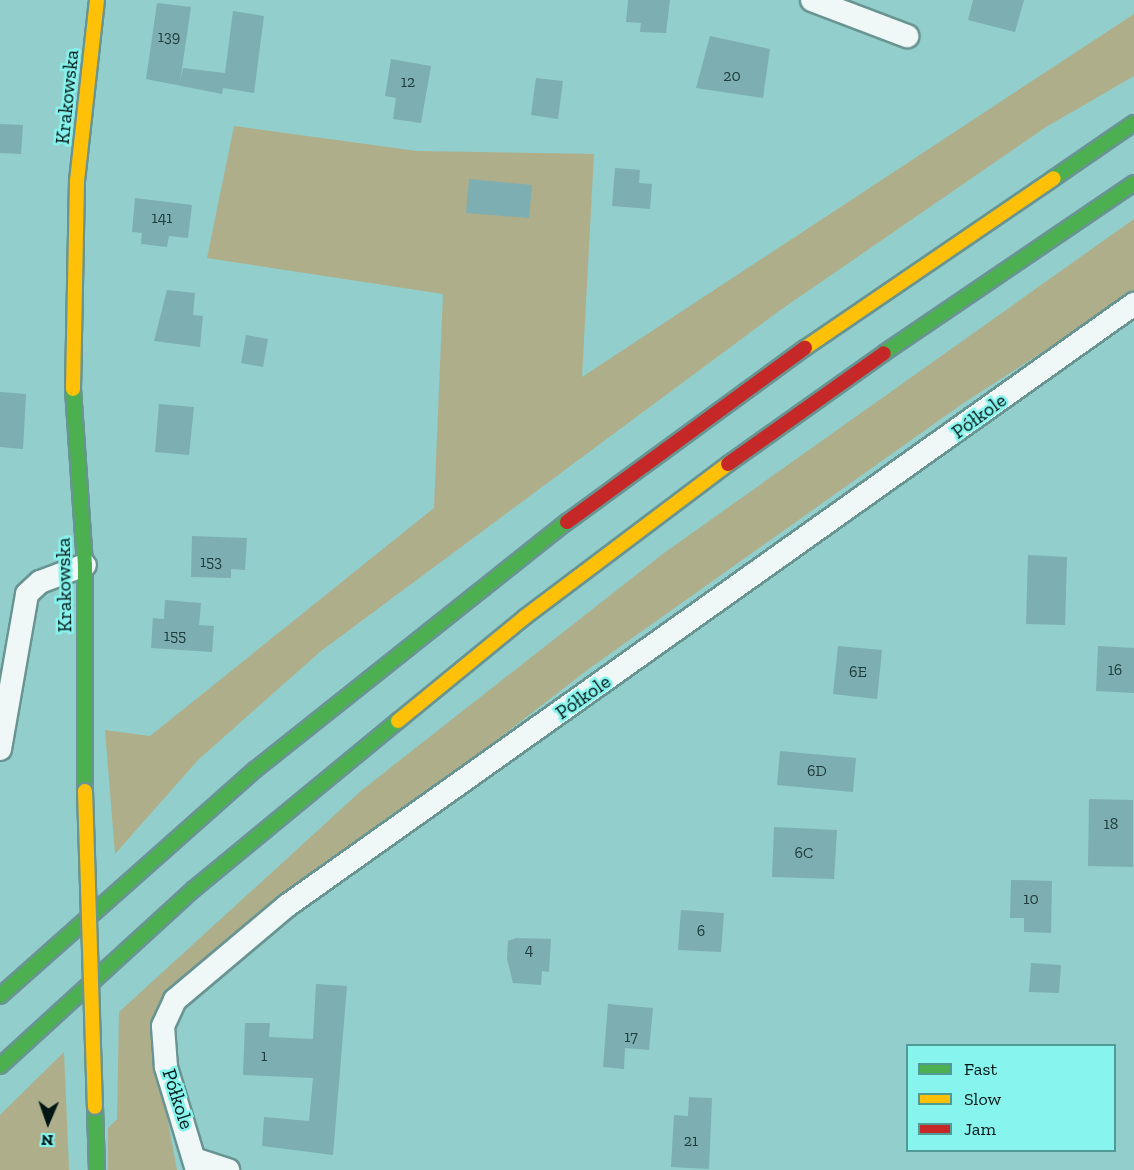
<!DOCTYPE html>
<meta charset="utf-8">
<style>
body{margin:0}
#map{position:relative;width:1134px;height:1170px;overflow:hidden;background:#92cecb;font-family:"Zilla Slab",serif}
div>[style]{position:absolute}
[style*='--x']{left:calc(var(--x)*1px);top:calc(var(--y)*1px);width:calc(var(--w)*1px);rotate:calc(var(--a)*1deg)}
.green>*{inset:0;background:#afae8a}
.building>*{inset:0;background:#7daeb1}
.roads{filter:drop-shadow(2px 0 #689492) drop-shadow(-2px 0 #689492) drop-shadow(0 2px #689492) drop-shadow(0 -2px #689492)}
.street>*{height:22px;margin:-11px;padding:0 11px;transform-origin:11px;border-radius:11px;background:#eff8f7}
.fast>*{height:14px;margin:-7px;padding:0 7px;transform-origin:7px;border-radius:7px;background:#4caf50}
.slow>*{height:14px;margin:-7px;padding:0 7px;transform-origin:7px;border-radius:7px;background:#ffc107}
.jam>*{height:14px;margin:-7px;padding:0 7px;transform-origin:7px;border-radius:7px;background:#c62828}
.bridges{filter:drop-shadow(2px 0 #689492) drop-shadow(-2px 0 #689492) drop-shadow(0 2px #689492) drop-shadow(0 -2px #689492)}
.slow-bridge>*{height:14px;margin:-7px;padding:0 7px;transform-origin:7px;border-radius:7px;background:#ffc107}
span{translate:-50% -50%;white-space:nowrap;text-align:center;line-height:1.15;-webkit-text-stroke:5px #87f4ee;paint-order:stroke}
.number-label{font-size:16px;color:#203c3c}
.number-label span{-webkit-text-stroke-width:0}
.street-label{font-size:20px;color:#011615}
.legend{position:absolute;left:906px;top:1044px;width:210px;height:108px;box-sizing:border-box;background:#87f4ee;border:2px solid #519b97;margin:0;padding:8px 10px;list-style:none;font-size:18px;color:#011615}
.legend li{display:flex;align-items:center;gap:12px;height:30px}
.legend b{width:30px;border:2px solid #519b97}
.north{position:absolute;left:18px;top:1092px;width:60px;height:60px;-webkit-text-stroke:4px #87f4ee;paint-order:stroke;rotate:182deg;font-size:16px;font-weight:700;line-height:24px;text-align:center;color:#011615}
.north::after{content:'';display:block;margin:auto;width:21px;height:27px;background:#011615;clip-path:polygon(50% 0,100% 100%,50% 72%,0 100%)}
</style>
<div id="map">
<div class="green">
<i style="clip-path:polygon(1134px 14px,1134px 76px,1046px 127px,779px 311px,321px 651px,198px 760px,115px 854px,105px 730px,150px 736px,434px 508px,443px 294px,207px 258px,234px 126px,417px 151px,594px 154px,582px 377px)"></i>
<i style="clip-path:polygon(1134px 219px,1134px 293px,962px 404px,590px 668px,163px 997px,156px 1027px,158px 1068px,177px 1170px,108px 1170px,108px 1128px,117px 1119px,119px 1012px,362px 790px,664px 553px)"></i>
<i style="clip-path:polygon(64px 1052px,69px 1170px,0 1170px,0 1115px)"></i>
</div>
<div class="building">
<i style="clip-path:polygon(628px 0,670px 0,666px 33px,640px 32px,641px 23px,626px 22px)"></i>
<i style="clip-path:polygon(973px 0,1024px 0,1015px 32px,968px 20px)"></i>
<i style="clip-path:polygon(157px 3px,191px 7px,180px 82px,183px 68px,225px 73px,233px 11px,264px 16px,254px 93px,223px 88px,222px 94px,146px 79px)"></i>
<i style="clip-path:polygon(710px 36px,770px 49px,763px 98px,696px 88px)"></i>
<i style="clip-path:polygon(391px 59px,431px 66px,421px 123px,393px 119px,396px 98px,385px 96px)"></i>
<i style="clip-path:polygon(536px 78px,563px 81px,558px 119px,531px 115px)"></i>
<i style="clip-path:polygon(0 124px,23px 125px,21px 154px,0 153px)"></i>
<i style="clip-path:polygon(615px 168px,640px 170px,639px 183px,652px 184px,650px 209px,612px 206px)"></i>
<i style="clip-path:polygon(469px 179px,532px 185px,529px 218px,466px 213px)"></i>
<i style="clip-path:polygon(135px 198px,192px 205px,188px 238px,169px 236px,167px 247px,141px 244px,142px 233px,132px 232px)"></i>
<i style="clip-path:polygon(167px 290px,195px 293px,193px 315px,203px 316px,200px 347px,154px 341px)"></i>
<i style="clip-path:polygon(246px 335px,268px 339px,263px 367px,241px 363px)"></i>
<i style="clip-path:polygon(0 392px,26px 394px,23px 449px,0 447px)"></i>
<i style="clip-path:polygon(159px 404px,194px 407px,189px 455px,155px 452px)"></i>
<i style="clip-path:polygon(192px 536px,247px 538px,245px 570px,231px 569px,231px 578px,191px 577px)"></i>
<i style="clip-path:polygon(1028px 555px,1067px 557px,1065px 625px,1026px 624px)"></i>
<i style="clip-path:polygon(165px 600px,201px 603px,199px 625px,214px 626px,212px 652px,151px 648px,153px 618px,164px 619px)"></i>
<i style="clip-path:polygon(838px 646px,882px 650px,877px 699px,833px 694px)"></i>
<i style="clip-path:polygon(1098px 646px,1134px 648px,1134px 693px,1096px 691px)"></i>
<i style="clip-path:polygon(780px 751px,856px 758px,853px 792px,777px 785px)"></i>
<i style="clip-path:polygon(1089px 799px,1133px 800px,1133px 867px,1088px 866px)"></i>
<i style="clip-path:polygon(774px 827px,837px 830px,834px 879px,772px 877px)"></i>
<i style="clip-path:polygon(1011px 880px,1052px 881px,1051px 933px,1024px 932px,1024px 918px,1010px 918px)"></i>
<i style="clip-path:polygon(681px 910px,724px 913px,721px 952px,678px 950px)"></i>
<i style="clip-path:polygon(516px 938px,551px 939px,549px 972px,542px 971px,541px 985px,513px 983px,507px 959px,508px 941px)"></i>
<i style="clip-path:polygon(1031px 963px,1061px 965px,1059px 993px,1029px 992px)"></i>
<i style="clip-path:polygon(316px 984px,347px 986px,333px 1155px,262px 1146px,264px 1117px,309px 1121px,313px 1078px,243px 1075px,245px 1023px,270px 1023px,269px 1037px,313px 1039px)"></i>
<i style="clip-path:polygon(608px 1004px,653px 1008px,649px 1050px,625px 1048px,624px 1069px,603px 1067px)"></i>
<i style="clip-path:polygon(689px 1097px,712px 1098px,709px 1169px,671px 1167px,674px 1115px,688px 1116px)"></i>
</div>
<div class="roads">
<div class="street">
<i style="--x:812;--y:0;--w:102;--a:20.8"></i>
<i style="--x:0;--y:749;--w:157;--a:-80.1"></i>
<i style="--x:27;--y:594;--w:18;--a:-43"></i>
<i style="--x:40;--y:582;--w:48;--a:-20.7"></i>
<i style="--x:197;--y:1160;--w:33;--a:18"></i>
<i style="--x:197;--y:1170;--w:108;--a:-106.8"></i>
<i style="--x:166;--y:1067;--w:41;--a:-94.2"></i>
<i style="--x:163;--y:1026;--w:29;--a:-65"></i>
<i style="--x:175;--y:1000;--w:148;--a:-40.1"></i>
<i style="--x:288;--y:905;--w:1038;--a:-35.39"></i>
</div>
<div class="fast">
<i style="--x:1054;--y:178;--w:97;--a:-34.5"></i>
<i style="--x:884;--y:353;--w:302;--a:-34.2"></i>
<i style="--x:73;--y:389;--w:176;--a:86.1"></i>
<i style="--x:85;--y:565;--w:226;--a:90"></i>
<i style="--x:0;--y:996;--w:342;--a:-41.6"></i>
<i style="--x:256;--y:769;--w:397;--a:-38.5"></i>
<i style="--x:0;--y:1066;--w:263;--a:-42.4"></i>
<i style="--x:194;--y:889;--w:264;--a:-39.5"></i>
<i style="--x:95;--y:1107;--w:63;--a:88.2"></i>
</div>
<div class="slow">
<i style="--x:805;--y:348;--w:301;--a:-34.3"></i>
<i style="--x:73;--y:389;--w:208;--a:-88.9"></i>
<i style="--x:77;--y:181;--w:182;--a:-83.7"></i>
<i style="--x:398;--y:721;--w:164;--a:-39.3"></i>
<i style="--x:525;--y:617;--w:254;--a:-37"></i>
</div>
<div class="jam">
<i style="--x:728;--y:464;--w:191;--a:-35.4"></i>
<i style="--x:567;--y:522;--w:295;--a:-36.2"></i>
</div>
</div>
<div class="bridges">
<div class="slow-bridge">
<i style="--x:85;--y:791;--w:316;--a:88.2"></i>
</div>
</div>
<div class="number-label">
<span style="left:169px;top:37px">139</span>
<span style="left:732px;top:76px">20</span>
<span style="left:408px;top:82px">12</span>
<span style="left:162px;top:218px">141</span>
<span style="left:211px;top:562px">153</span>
<span style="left:175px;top:636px">155</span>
<span style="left:1115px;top:670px">16</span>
<span style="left:858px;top:672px">6E</span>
<span style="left:817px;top:771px">6D</span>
<span style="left:1111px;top:824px">18</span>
<span style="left:804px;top:853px">6C</span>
<span style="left:1031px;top:899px">10</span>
<span style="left:701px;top:931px">6</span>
<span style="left:529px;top:950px">4</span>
<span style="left:631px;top:1037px">17</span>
<span style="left:264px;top:1056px">1</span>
<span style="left:691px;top:1141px">21</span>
</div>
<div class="street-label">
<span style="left:67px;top:97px;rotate:-84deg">Krakowska</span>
<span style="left:979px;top:416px;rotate:-36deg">Półkole</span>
<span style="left:64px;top:585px;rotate:-91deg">Krakowska</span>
<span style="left:583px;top:697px;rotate:-35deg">Półkole</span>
<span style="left:178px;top:1099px;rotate:72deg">Półkole</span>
</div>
<ul class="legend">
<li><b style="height:8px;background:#4caf50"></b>Fast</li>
<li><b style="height:8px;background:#ffc107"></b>Slow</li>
<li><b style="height:8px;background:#c62828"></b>Jam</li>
</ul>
<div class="north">N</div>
</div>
